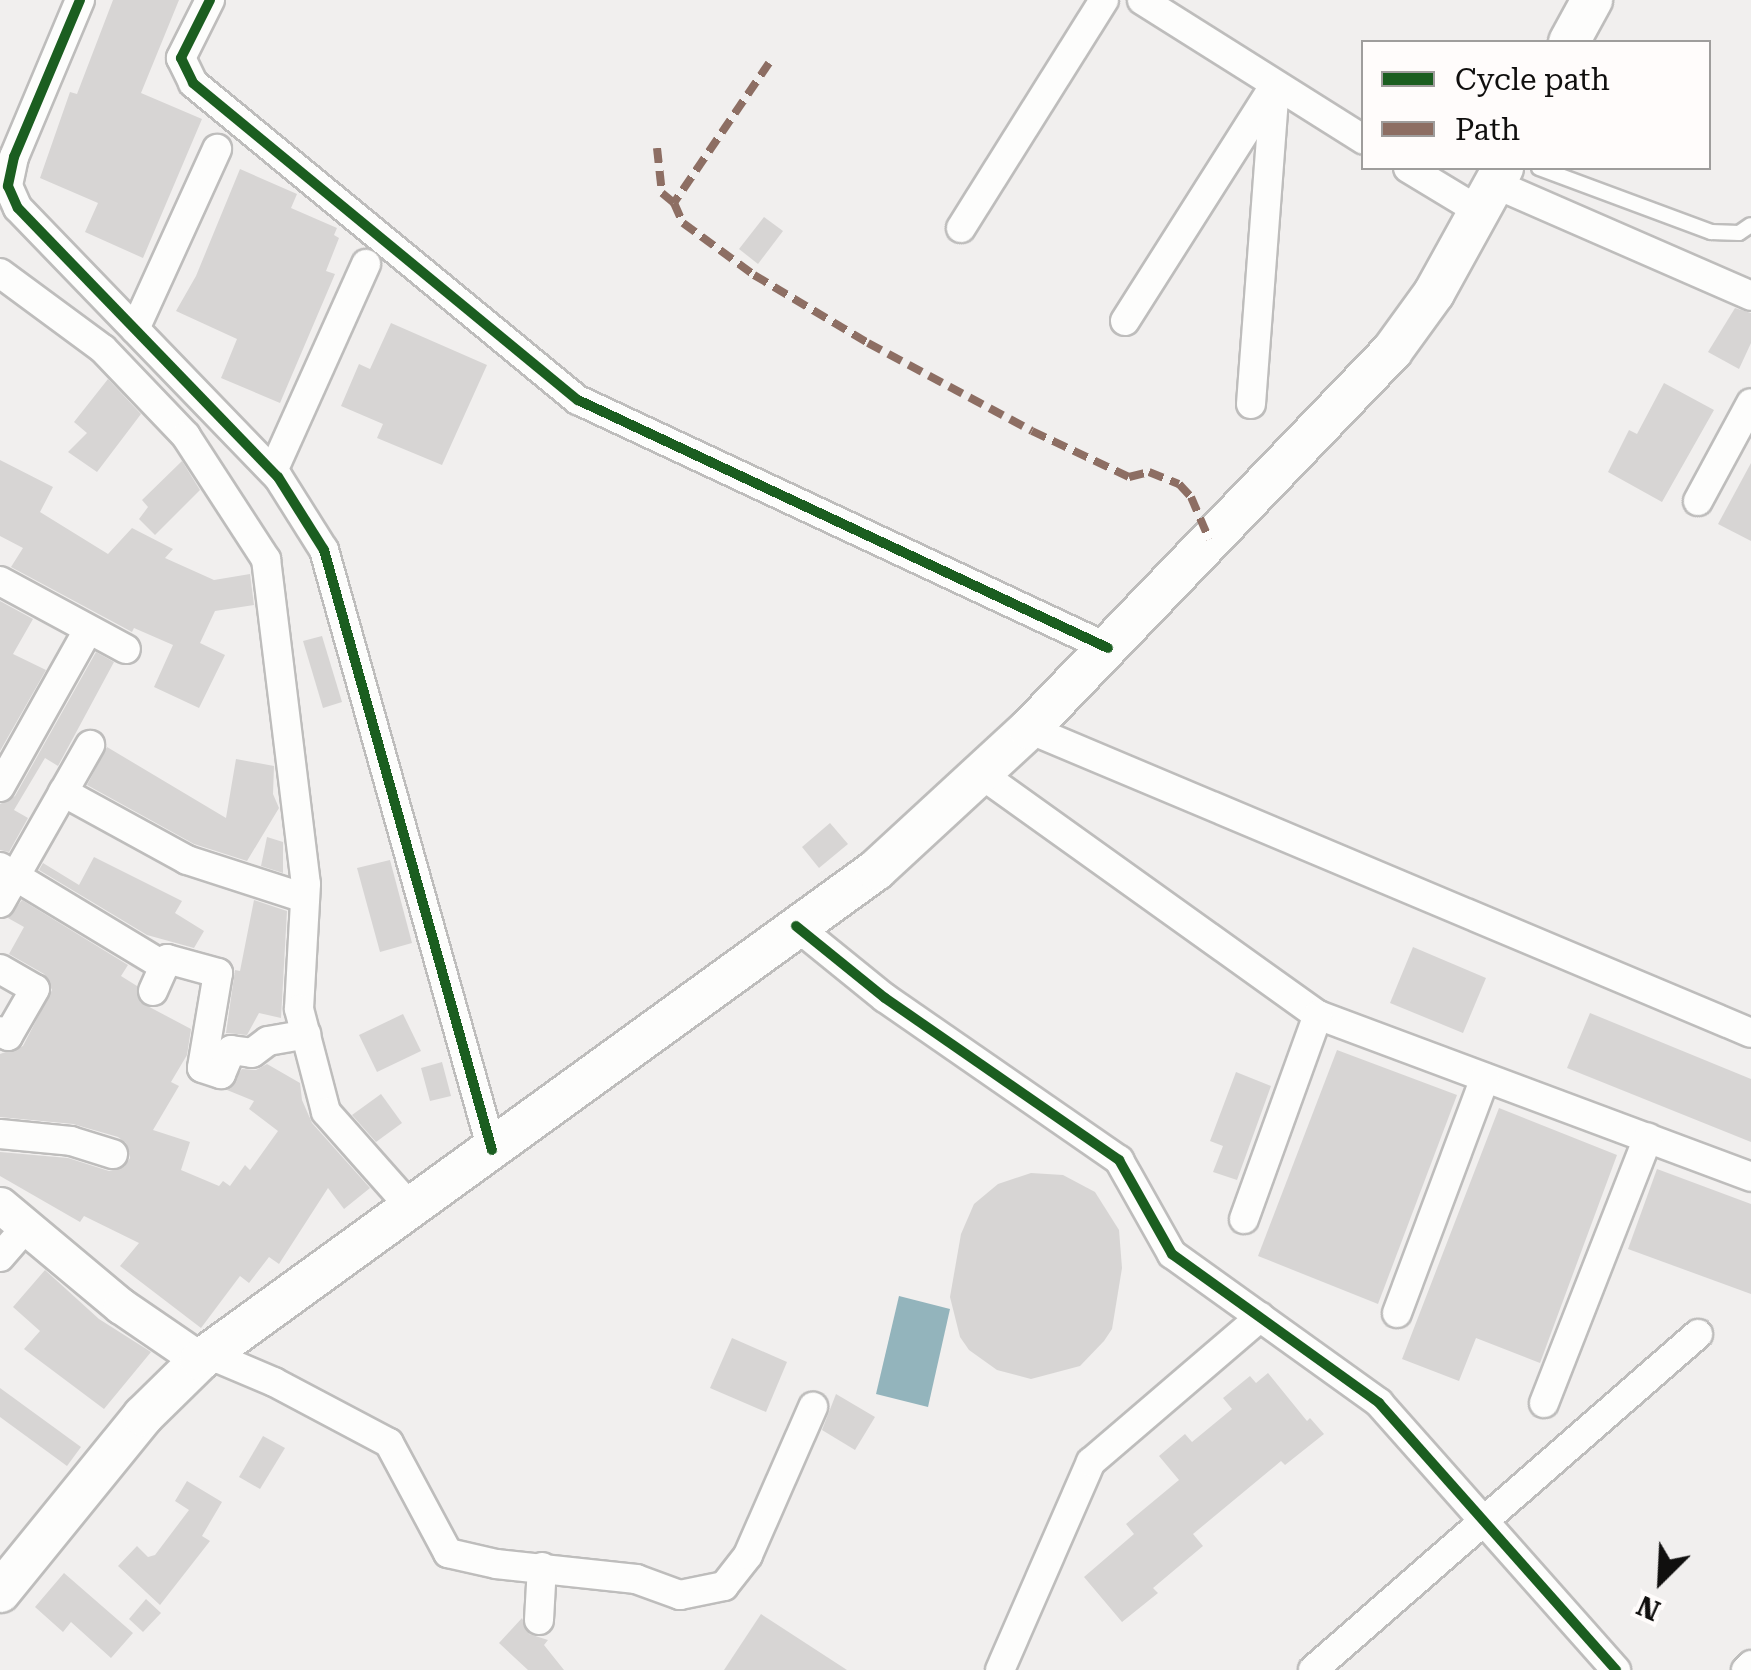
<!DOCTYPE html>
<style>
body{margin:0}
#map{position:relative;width:1751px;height:1670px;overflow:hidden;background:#f1efee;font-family:"Roboto Serif",serif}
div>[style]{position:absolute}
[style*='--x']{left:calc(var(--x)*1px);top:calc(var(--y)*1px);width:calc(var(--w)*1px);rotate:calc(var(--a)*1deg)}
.water>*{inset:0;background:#93b4bc}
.building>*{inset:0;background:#d7d5d4}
.roads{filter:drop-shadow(2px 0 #bebdbc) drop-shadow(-2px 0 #bebdbc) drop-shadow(0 2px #bebdbc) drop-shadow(0 -2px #bebdbc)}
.service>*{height:14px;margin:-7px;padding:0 7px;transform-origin:7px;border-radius:7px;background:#fdfdfc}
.minor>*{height:28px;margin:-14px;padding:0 14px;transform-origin:14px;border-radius:14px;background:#fdfdfc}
.tertiary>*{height:35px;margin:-17.5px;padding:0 17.5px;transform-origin:17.5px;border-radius:17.5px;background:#fdfdfc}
.secondary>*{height:40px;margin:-20px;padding:0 20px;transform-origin:20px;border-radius:20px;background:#fdfdfc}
.quiet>*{height:8px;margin-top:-4px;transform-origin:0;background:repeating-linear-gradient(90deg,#8d6e63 0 15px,transparent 0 23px)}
.cycleway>*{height:10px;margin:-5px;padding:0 5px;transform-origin:5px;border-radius:5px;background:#1b5e20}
span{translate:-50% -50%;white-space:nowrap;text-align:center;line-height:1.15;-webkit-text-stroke:9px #fffcfb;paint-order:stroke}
.legend{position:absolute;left:1361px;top:40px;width:350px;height:130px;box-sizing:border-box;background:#fffcfb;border:2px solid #9f9d9c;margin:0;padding:12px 18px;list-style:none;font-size:30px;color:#100f0e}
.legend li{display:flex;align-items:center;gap:20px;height:50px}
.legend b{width:50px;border:2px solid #9f9d9c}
.north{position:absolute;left:1611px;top:1530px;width:100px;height:100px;-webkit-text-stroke:8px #fffcfb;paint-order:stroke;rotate:204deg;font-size:28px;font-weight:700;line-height:40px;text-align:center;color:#100f0e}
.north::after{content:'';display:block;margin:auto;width:35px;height:45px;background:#100f0e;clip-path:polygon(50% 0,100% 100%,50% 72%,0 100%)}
</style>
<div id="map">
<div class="water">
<i style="clip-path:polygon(899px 1296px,950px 1309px,928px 1407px,876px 1394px)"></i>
</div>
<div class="building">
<i style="clip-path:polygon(113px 0,179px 0,141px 93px,202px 119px,143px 258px,85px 232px,98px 203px,40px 178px,70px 92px,77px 94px)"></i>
<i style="clip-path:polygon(240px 169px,297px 194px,291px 208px,337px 228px,334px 235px,339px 238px,326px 271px,335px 274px,280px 403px,221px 378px,237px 339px,176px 311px,196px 276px)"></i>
<i style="clip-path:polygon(764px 217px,783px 231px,758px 264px,739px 249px)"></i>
<i style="clip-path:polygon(1735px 308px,1751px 313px,1751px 343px,1739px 369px,1708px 352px)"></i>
<i style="clip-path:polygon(391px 323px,487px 365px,442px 465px,377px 438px,383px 424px,341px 406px,359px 364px,370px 369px)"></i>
<i style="clip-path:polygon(108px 379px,141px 414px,97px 472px,68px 452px,87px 433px,74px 422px)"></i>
<i style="clip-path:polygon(1664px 383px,1714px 410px,1662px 502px,1608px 472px,1629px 430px,1637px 434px)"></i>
<i style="clip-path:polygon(0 460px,53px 487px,40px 512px,108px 554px,132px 528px,173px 549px,165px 558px,214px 580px,250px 574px,254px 605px,215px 611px,200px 643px,225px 655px,199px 708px,154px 687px,173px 645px,134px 628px,132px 632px,11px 567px,23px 548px,0 536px)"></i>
<i style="clip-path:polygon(182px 461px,200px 490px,155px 535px,139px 519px,148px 507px,142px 500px)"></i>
<i style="clip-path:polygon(1751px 463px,1751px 541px,1718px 524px)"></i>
<i style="clip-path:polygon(0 601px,33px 619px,13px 654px,46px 670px,0 751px)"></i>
<i style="clip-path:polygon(322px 636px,342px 702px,323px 708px,303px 641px)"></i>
<i style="clip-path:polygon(96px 652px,114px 662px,58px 766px,45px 758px,14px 810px,28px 818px,9px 852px,0 850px,0 804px,15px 796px)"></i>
<i style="clip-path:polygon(107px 747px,226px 818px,236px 759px,274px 766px,273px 794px,279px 808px,247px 861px,194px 844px,87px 785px)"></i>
<i style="clip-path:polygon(830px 823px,848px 844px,819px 868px,802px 847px)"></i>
<i style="clip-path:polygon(267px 837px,283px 842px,283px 873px,261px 866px)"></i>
<i style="clip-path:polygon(94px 857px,182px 901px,175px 913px,204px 931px,194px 948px,147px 935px,39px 870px,43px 863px,79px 885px)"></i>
<i style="clip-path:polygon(390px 860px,412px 943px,380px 952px,357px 868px)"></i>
<i style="clip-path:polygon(22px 900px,128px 965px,121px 976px,137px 986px,140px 1002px,191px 1029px,187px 1055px,171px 1082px,179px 1086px,153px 1130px,190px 1142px,181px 1170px,219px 1186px,223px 1181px,230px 1186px,245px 1165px,250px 1170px,278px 1131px,249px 1109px,254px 1101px,227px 1090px,242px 1069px,256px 1070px,267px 1064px,300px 1083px,302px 1100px,312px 1123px,370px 1188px,344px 1209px,328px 1188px,279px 1264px,269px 1257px,249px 1283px,240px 1276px,201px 1328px,120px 1266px,139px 1243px,84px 1216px,80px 1222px,0 1176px,0 1152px,68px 1158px,109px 1171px,124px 1167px,130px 1158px,126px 1143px,118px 1137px,73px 1124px,0 1117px,0 1054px,23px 1046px,52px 990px,44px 974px,9px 954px,24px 927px,8px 918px)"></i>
<i style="clip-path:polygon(254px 900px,287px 911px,281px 1018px,259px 1013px,247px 1035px,226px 1033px,235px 970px,240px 971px)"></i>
<i style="clip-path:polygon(1413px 947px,1486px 978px,1463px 1033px,1390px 1003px)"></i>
<i style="clip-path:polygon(1590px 1013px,1751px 1079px,1751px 1142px,1567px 1068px)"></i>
<i style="clip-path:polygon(403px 1014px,421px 1051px,377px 1072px,359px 1035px)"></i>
<i style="clip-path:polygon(1337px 1050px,1457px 1095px,1378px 1304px,1258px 1256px)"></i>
<i style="clip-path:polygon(442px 1062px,451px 1096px,430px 1101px,421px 1068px)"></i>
<i style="clip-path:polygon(1236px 1072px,1271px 1086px,1237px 1180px,1213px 1172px,1223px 1146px,1210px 1141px)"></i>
<i style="clip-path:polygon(381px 1094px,402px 1123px,376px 1142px,352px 1115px)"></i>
<i style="clip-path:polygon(1499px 1108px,1617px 1155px,1540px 1363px,1476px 1338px,1459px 1381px,1402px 1359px)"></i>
<i style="clip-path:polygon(1657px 1169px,1751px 1204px,1751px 1294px,1628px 1249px)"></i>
<i style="clip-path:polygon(1031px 1173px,1063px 1175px,1095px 1192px,1119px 1230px,1122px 1268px,1112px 1329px,1104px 1341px,1080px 1366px,1031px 1379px,997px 1370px,969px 1350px,960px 1337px,950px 1297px,961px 1234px,974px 1204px,998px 1184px)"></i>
<i style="clip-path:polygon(45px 1270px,99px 1319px,151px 1352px,104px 1409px,24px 1349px,40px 1331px,13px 1307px)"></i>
<i style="clip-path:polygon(732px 1338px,787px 1362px,766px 1412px,710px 1388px)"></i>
<i style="clip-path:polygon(1268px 1373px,1307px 1421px,1310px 1418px,1324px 1434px,1285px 1465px,1281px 1461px,1193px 1534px,1203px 1546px,1153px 1588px,1158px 1593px,1122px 1622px,1084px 1577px,1134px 1534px,1126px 1524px,1179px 1480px,1159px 1456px,1185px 1434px,1192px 1442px,1232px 1409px,1223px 1398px,1250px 1376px,1256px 1383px)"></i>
<i style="clip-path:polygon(0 1388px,81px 1447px,67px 1466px,0 1417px)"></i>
<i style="clip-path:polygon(836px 1394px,875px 1417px,855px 1450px,822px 1430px)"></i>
<i style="clip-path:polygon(263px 1436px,285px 1448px,260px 1489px,239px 1477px)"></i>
<i style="clip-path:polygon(187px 1481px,222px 1502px,202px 1536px,210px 1541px,160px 1605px,118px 1566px,137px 1546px,148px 1557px,155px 1555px,189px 1510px,175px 1501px)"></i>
<i style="clip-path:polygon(64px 1573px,133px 1633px,111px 1658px,71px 1622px,63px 1632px,35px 1607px)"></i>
<i style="clip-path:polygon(146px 1599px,161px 1613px,143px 1632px,129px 1619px)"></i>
<i style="clip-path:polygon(761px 1614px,847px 1670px,724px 1670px)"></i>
<i style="clip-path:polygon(522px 1618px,529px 1634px,548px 1640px,544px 1645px,564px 1670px,528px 1670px,499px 1643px)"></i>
</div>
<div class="roads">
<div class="service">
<i style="--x:1539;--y:168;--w:184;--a:20.4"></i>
<i style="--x:1711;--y:232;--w:28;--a:2"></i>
<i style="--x:1739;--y:233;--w:14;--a:-34"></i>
</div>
<div class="minor">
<i style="--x:80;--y:0;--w:170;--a:112.8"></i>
<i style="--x:14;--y:157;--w:30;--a:102"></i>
<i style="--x:8;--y:186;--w:24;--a:66"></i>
<i style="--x:18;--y:208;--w:374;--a:46"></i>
<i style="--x:278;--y:477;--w:86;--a:57.8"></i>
<i style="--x:324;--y:550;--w:623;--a:74.36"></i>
<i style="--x:210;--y:0;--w:65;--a:116.6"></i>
<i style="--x:181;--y:58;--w:28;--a:64"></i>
<i style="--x:193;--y:83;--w:499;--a:39.5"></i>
<i style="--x:578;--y:400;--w:585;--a:25.08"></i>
<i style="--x:1142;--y:0;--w:262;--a:32.2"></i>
<i style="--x:1408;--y:168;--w:85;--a:31.1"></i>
<i style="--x:1495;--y:184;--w:279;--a:23.6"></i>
<i style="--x:961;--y:228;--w:269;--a:-57.9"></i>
<i style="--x:0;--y:273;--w:128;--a:36.4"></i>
<i style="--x:103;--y:349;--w:120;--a:46.3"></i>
<i style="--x:186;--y:436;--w:147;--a:57"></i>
<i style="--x:266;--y:559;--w:327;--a:83"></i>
<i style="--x:306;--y:884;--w:125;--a:93.2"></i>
<i style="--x:299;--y:1009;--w:106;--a:75.3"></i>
<i style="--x:326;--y:1112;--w:130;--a:48.4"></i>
<i style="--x:1125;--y:321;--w:272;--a:-57.6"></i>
<i style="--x:135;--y:329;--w:198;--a:-65.5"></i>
<i style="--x:1251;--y:404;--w:320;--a:-85.7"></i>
<i style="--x:273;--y:471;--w:227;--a:-65.8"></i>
<i style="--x:1698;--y:501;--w:111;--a:-61.6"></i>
<i style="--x:0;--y:581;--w:143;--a:28.4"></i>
<i style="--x:1029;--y:729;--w:783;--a:22.83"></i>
<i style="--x:981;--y:774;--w:414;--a:35.6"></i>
<i style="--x:1318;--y:1015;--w:462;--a:20.5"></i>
<i style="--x:0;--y:787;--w:178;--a:-60.7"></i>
<i style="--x:63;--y:792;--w:141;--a:28.7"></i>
<i style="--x:187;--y:860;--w:124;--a:17.9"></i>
<i style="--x:0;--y:867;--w:192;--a:31.1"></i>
<i style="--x:0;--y:903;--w:182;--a:-60.3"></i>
<i style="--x:796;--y:926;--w:114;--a:39"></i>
<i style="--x:885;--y:998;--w:285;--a:34.7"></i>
<i style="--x:1119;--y:1160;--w:108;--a:60.6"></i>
<i style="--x:1172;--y:1254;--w:255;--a:35.7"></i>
<i style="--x:1379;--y:1403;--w:357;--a:48.4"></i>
<i style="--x:0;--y:969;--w:40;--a:29.7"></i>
<i style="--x:35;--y:989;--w:54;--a:119.9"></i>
<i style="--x:8;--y:1036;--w:9;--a:-148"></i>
<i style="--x:153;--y:991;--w:35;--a:-66"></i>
<i style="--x:167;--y:959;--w:53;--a:15.4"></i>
<i style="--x:218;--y:973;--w:96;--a:99.6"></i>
<i style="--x:202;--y:1068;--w:20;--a:18"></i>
<i style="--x:221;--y:1074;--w:26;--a:-67"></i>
<i style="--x:231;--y:1050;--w:21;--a:8"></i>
<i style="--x:252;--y:1053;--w:20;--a:-37"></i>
<i style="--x:268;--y:1041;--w:39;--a:-10"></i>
<i style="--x:0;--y:1134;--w:71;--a:5.6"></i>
<i style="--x:71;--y:1141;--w:44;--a:17.2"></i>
<i style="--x:1244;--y:1219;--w:217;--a:-70.1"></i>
<i style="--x:0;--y:1257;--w:40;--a:-49"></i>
<i style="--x:1397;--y:1313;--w:251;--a:-69.5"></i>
<i style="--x:208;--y:1354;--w:72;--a:23"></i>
<i style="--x:274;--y:1382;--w:130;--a:27.9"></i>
<i style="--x:389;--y:1443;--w:125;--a:61.8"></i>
<i style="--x:448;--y:1553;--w:49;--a:12.9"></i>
<i style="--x:496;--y:1564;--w:141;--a:6.1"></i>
<i style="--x:636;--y:1579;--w:47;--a:20"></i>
<i style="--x:680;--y:1595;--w:45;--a:-11.6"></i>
<i style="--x:724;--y:1586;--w:39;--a:-52"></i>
<i style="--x:748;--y:1555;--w:162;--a:-66.3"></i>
<i style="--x:1544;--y:1403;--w:285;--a:-68.6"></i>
<i style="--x:539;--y:1620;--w:53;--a:-86.8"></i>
<i style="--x:1000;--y:1670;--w:227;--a:-66.4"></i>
<i style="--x:1091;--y:1462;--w:223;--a:-40.6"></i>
<i style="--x:1313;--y:1670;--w:511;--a:-41.11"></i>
<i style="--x:1746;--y:1670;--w:7;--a:-45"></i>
</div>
<div class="tertiary">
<i style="--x:0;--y:1205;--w:158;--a:39.9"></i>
<i style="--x:121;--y:1306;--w:96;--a:34.4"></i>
</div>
<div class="secondary">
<i style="--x:1569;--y:42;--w:48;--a:-61.3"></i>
<i style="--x:0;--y:1592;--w:227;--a:-50.9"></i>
<i style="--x:143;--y:1416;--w:80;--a:-44.5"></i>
<i style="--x:200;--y:1360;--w:835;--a:-35.94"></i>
<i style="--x:876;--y:870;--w:208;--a:-42.7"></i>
<i style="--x:1029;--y:729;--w:524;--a:-46.16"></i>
<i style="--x:1392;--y:351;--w:72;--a:-54.1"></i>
<i style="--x:1434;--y:293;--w:143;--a:-61.1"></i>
</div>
</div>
<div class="quiet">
<i style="--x:769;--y:63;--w:169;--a:124.2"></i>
<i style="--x:674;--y:203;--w:22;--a:66"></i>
<i style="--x:683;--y:223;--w:88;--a:36.2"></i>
<i style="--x:754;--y:275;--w:133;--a:30.8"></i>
<i style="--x:868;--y:343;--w:186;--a:28.2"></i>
<i style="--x:1032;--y:431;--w:107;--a:25.4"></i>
<i style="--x:1129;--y:477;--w:21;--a:-14"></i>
<i style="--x:1149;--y:472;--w:32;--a:22"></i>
<i style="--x:1179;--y:484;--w:18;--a:47"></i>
<i style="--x:1191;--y:497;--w:46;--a:66.8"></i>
<i style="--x:657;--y:148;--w:45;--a:83.7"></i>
<i style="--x:662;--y:193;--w:16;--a:40"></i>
</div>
<div class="cycleway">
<i style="--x:80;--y:0;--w:170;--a:112.8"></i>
<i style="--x:14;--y:157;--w:30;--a:102"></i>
<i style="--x:8;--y:186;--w:24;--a:66"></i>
<i style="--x:18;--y:208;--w:374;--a:46"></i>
<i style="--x:278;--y:477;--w:86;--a:57.8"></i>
<i style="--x:324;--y:550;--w:623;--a:74.36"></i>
<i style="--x:210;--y:0;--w:65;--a:116.6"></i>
<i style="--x:181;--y:58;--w:28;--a:64"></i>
<i style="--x:193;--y:83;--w:499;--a:39.5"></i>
<i style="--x:578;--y:400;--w:585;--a:25.08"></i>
<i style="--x:796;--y:926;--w:114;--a:39"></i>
<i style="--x:885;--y:998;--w:285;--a:34.7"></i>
<i style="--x:1119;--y:1160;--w:108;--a:60.6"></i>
<i style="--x:1172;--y:1254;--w:255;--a:35.7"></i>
<i style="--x:1379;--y:1403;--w:357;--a:48.4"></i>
</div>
<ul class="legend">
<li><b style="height:12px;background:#1b5e20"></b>Cycle path</li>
<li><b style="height:12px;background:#8d6e63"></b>Path</li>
</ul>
<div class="north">N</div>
</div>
